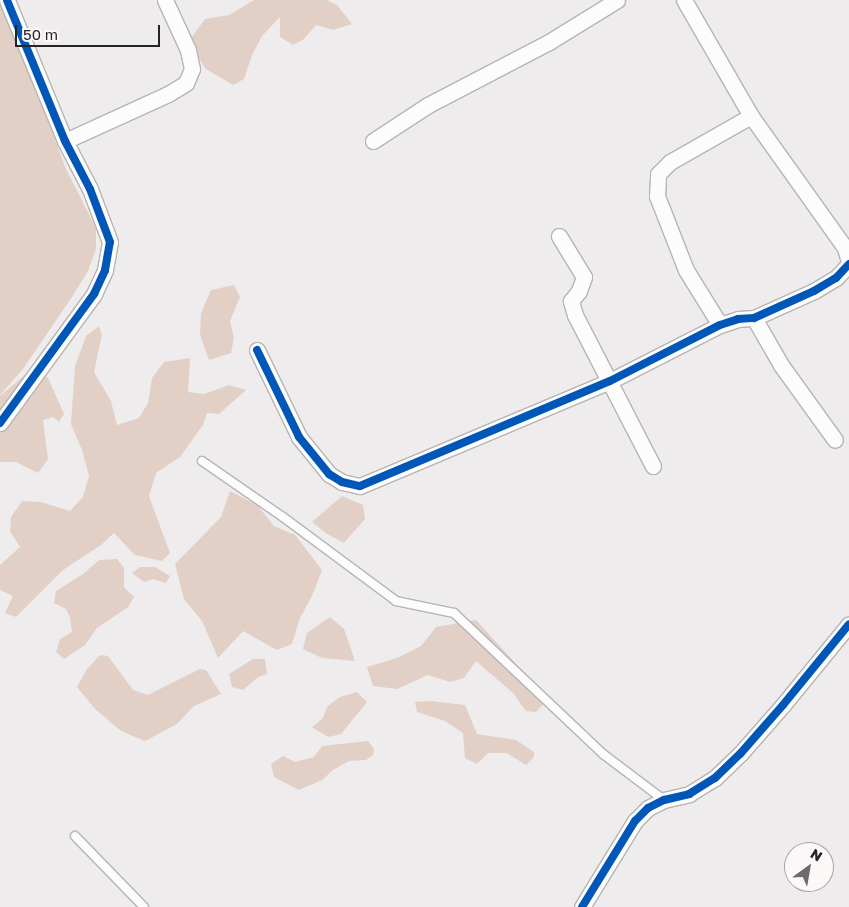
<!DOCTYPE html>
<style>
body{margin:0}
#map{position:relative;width:849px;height:907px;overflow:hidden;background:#eeecec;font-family:"Golos Text",sans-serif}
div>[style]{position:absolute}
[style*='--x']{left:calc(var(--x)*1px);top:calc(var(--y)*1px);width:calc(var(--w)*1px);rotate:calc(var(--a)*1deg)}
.green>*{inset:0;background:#e2d0c7}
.roads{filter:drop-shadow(1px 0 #b6b4b4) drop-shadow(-1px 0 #b6b4b4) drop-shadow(0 1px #b6b4b4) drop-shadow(0 -1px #b6b4b4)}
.lane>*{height:8px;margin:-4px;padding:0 4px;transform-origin:4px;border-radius:4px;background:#fcfcfc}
.street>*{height:15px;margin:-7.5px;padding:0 7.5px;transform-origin:7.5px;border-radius:7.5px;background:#fcfcfc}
.cycleway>*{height:8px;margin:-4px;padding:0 4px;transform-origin:4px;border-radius:4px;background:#0057b8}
span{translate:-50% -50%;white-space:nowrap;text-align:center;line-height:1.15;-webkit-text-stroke:4px #fcf8f8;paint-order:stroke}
.north{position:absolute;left:784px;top:842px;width:50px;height:50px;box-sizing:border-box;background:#fcf8f8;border:1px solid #a6a4a4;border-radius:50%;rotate:32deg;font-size:14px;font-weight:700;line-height:20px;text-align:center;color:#262525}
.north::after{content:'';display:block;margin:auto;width:18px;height:22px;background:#6c6b6b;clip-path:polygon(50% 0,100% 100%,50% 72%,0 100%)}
.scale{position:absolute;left:15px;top:25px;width:145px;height:22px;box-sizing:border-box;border:2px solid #262525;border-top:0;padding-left:6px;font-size:15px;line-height:18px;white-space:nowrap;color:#262525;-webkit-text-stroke:4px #fcf8f8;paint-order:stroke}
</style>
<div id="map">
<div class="green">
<i style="clip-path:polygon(254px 0,327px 0,337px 5px,352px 24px,333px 30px,316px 25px,304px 39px,293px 45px,280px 37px,280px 17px,262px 36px,252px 55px,244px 79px,233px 85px,206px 69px,193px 49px,192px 37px,205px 19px,229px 15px)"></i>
<i style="clip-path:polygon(0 3px,20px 47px,66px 169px,96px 228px,96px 249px,88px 271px,72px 297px,23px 369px,0 395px)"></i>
<i style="clip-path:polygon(234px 285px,240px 297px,230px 321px,234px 338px,231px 353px,209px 360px,200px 335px,201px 313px,211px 290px)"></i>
<i style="clip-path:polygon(99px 326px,102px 335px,94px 372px,111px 401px,117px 425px,139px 418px,148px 403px,152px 378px,164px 362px,190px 358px,188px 392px,204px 394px,229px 385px,246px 390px,219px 414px,207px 413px,203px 425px,180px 457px,156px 473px,149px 496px,170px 553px,162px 561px,135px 555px,114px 533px,101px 545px,63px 570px,16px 617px,5px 613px,13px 596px,0 590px,0 565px,20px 547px,10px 531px,11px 517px,22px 501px,41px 502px,70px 511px,83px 497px,89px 476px,82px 450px,71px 424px,75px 366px,86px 336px)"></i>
<i style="clip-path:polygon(33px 368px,48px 378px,64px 414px,59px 422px,53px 417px,43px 420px,48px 459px,38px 473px,16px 462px,0 462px,0 396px)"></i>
<i style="clip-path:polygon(230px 491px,257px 505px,274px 526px,295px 535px,322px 570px,312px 596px,300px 618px,292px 644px,277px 650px,243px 631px,218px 658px,202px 621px,184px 599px,175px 564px,221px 517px)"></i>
<i style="clip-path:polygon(342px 496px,363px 505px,365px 519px,344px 543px,327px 534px,312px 522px)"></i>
<i style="clip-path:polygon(117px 559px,124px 568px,124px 587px,134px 597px,128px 607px,97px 628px,85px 645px,64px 659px,56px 652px,60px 639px,72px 632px,70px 617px,66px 609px,54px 603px,56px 591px,83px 574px,99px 560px)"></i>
<i style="clip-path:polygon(140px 567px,155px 567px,170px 576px,166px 583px,153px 579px,144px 582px,132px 573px)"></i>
<i style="clip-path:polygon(330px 617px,344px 629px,355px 661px,322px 658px,303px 649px,307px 633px)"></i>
<i style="clip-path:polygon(476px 620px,548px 699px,536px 712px,526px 711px,513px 693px,476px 661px,464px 678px,450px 682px,428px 675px,397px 689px,373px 686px,367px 667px,397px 658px,421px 646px,436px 627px)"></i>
<i style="clip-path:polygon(100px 655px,108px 656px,133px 690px,148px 695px,200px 669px,206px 670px,221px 694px,194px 706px,177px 724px,145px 741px,121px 731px,95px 709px,77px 687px,87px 669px)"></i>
<i style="clip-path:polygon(253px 659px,265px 659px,267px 674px,258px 677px,243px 690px,232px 687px,229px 674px)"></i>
<i style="clip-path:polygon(357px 692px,367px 702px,341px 734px,328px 737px,312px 727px,322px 719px,328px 706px,340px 697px)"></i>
<i style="clip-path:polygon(431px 701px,465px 705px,477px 734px,516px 740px,534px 752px,534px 757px,526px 765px,507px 753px,488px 753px,477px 764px,465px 758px,463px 733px,445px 721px,417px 712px,415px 702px)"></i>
<i style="clip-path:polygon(368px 741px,374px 749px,373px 755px,366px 760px,349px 761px,333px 770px,322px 780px,299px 790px,274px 777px,271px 764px,283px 756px,295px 762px,314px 757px,322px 746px)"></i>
</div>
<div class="roads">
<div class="lane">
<i style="--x:202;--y:461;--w:98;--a:34.7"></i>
<i style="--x:283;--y:517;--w:141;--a:36.6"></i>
<i style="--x:396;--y:601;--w:59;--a:11.7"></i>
<i style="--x:454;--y:613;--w:205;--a:43.4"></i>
<i style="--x:603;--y:754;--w:76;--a:37"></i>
<i style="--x:75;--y:836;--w:99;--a:45.8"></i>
</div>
<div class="street">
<i style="--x:684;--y:0;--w:134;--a:60"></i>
<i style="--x:751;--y:116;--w:162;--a:54.5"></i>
<i style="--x:845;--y:248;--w:15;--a:74"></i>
<i style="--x:65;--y:141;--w:113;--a:-24.5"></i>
<i style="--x:168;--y:94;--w:21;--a:-31"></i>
<i style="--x:186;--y:83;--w:15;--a:-67"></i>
<i style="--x:192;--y:69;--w:19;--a:-102"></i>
<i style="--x:188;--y:50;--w:55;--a:-114.7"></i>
<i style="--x:373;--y:141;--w:66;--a:-33.2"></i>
<i style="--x:428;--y:105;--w:136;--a:-27.5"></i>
<i style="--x:549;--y:42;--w:80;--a:-31.7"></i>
<i style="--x:559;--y:236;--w:48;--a:58.6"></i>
<i style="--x:584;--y:277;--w:15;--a:110"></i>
<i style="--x:579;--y:291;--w:13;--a:129"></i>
<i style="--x:571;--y:301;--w:15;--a:74"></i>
<i style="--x:575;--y:315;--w:170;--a:62.7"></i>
<i style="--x:754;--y:318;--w:54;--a:60.1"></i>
<i style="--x:781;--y:365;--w:92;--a:54.2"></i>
<i style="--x:720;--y:325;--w:65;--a:-121.7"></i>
<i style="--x:686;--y:270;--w:79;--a:-111.4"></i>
<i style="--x:657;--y:196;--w:22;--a:-87"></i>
<i style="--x:658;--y:174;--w:17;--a:-45"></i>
<i style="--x:670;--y:162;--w:93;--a:-29.6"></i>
<i style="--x:257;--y:350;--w:97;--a:64.2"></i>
<i style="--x:299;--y:437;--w:48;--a:51"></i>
<i style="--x:329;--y:474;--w:15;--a:32"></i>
<i style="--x:342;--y:482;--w:18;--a:13"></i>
<i style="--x:360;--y:486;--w:271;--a:-22.8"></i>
<i style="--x:610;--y:381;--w:123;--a:-27"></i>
<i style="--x:720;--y:325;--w:19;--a:-18"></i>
<i style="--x:738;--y:319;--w:16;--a:-4"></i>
<i style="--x:754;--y:318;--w:66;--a:-24.2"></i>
<i style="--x:814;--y:291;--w:26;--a:-31"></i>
<i style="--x:836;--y:278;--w:19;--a:-47"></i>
<i style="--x:0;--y:423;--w:160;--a:-53.9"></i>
<i style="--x:94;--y:294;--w:26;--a:-65"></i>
<i style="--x:105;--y:270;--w:28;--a:-80"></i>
<i style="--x:110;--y:242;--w:57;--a:-110.7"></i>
<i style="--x:90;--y:189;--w:54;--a:-117.5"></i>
<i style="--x:65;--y:141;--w:152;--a:-112.4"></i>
<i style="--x:582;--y:907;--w:101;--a:-58.4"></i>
<i style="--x:635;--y:821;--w:18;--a:-45"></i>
<i style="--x:648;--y:808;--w:18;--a:-27"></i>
<i style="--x:664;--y:800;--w:26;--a:-13"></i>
<i style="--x:689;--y:794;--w:31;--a:-32"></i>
<i style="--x:715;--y:778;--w:35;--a:-44"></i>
<i style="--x:740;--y:754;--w:65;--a:-48.7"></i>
<i style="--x:783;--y:705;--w:104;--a:-50.8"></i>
</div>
</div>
<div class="cycleway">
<i style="--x:257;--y:350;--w:97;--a:64.2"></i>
<i style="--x:299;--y:437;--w:48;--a:51"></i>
<i style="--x:329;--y:474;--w:15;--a:32"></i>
<i style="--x:342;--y:482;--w:18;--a:13"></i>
<i style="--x:360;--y:486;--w:271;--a:-22.8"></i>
<i style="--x:610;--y:381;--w:123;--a:-27"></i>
<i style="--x:720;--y:325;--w:19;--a:-18"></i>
<i style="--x:738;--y:319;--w:16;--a:-4"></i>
<i style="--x:754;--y:318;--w:66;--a:-24.2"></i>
<i style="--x:814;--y:291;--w:26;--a:-31"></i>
<i style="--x:836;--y:278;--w:19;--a:-47"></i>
<i style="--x:0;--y:423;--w:160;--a:-53.9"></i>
<i style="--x:94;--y:294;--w:26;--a:-65"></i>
<i style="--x:105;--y:270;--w:28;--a:-80"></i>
<i style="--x:110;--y:242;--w:57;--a:-110.7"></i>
<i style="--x:90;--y:189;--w:54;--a:-117.5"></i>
<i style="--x:65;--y:141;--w:152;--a:-112.4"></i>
<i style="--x:582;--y:907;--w:101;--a:-58.4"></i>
<i style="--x:635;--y:821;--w:18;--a:-45"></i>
<i style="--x:648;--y:808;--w:18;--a:-27"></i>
<i style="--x:664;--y:800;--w:26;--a:-13"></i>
<i style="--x:689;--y:794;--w:31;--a:-32"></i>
<i style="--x:715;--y:778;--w:35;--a:-44"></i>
<i style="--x:740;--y:754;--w:65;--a:-48.7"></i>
<i style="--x:783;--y:705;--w:104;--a:-50.8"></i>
</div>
<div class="north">N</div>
<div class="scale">50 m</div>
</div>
